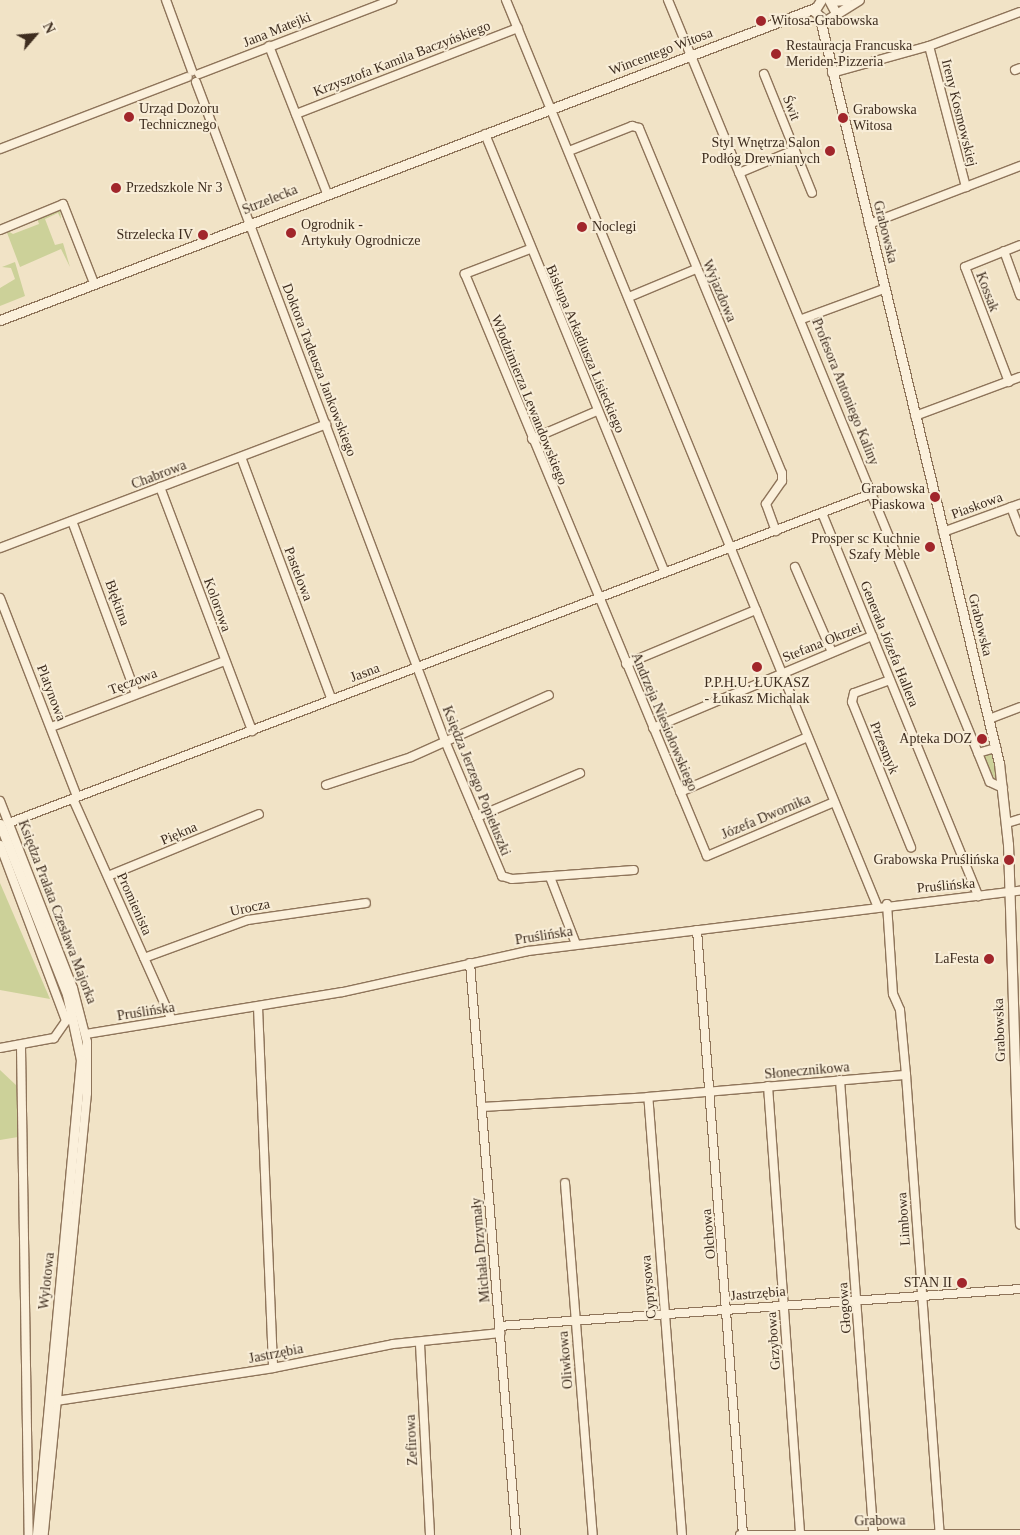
<!DOCTYPE html>
<meta charset="utf-8">
<style>
body{margin:0}
#map{position:relative;width:1020px;height:1535px;overflow:hidden;background:#f1e3c6;font-family:"Times New Roman",serif}
div>[style]{position:absolute}
[style*='--x']{left:calc(var(--x)*1px);top:calc(var(--y)*1px);width:calc(var(--w)*1px);rotate:calc(var(--a)*1deg)}
.green>*{inset:0;background:#ccd199}
.roads{filter:drop-shadow(1px 0 #8e745a) drop-shadow(-1px 0 #8e745a) drop-shadow(0 1px #8e745a) drop-shadow(0 -1px #8e745a)}
.minor>*{height:8px;margin:-4px;padding:0 4px;transform-origin:4px;border-radius:4px;background:#fbf0db}
.tertiary>*{height:9px;margin:-4.5px;padding:0 4.5px;transform-origin:4.5px;border-radius:4.5px;background:#fbf0db}
.dots>*{width:14px;height:14px;translate:-50% -50%;box-sizing:border-box;border:2px solid #f8edd7;border-radius:50%}
span{translate:-50% -50%;white-space:nowrap;text-align:center;line-height:1.15;-webkit-text-stroke:4px #f8edd7;paint-order:stroke}
.poi-label{font-size:14px;color:#3e2d1f}
.left{translate:0 -50%;text-align:left}
.right{translate:-100% -50%;text-align:right}
.street-label{font-size:14px;color:#3e2d1f}
.north{position:absolute;left:10px;top:10px;width:50px;height:50px;-webkit-text-stroke:4px #f8edd7;paint-order:stroke;rotate:63deg;font-size:14px;font-weight:700;line-height:20px;text-align:center;color:#3e2d1f}
.north::after{content:'';display:block;margin:auto;width:18px;height:22px;background:#3e2d1f;clip-path:polygon(50% 0,100% 100%,50% 72%,0 100%)}
</style>
<div id="map">
<div class="green">
<i style="clip-path:polygon(60px 209px,61px 219px,58px 213px,45px 219px,55px 245px,63px 243px,70px 267px,61px 249px,20px 267px,6px 230px,13px 234px,39px 224px,37px 218px)"></i>
<i style="clip-path:polygon(15px 262px,25px 296px,0 306px,0 288px,15px 279px,11px 268px,2px 267px)"></i>
<i style="clip-path:polygon(991px 752px,998px 778px,996px 781px,983px 757px)"></i>
<i style="clip-path:polygon(0 883px,50px 999px,0 990px)"></i>
<i style="clip-path:polygon(0 1070px,17px 1086px,18px 1137px,0 1140px)"></i>
</div>
<div class="roads">
<div class="minor">
<i style="--x:166;--y:0;--w:76;--a:69.9"></i>
<i style="--x:506;--y:0;--w:978;--a:67.71"></i>
<i style="--x:668;--y:0;--w:814;--a:67.62"></i>
<i style="--x:978;--y:753;--w:31;--a:68"></i>
<i style="--x:990;--y:782;--w:14;--a:25"></i>
<i style="--x:269;--y:46;--w:158;--a:68.5"></i>
<i style="--x:929;--y:46;--w:146;--a:75.3"></i>
<i style="--x:1015;--y:70;--w:5;--a:-22"></i>
<i style="--x:832;--y:73;--w:101;--a:-15.6"></i>
<i style="--x:929;--y:46;--w:97;--a:-20.5"></i>
<i style="--x:199;--y:74;--w:207;--a:-21"></i>
<i style="--x:764;--y:74;--w:128;--a:68"></i>
<i style="--x:196;--y:82;--w:704;--a:69.3"></i>
<i style="--x:445;--y:741;--w:147;--a:67.1"></i>
<i style="--x:502;--y:876;--w:10;--a:17"></i>
<i style="--x:512;--y:879;--w:122;--a:-4.2"></i>
<i style="--x:296;--y:114;--w:238;--a:-21.2"></i>
<i style="--x:485;--y:134;--w:474;--a:67.7"></i>
<i style="--x:0;--y:149;--w:201;--a:-21"></i>
<i style="--x:569;--y:151;--w:68;--a:-21.6"></i>
<i style="--x:632;--y:126;--w:7;--a:16"></i>
<i style="--x:639;--y:128;--w:373;--a:67.5"></i>
<i style="--x:782;--y:473;--w:8;--a:90"></i>
<i style="--x:782;--y:481;--w:28;--a:125"></i>
<i style="--x:766;--y:504;--w:29;--a:70"></i>
<i style="--x:739;--y:173;--w:60;--a:-22.7"></i>
<i style="--x:869;--y:224;--w:162;--a:-21"></i>
<i style="--x:0;--y:230;--w:68;--a:-22.4"></i>
<i style="--x:63;--y:204;--w:85;--a:68.6"></i>
<i style="--x:530;--y:249;--w:70;--a:159"></i>
<i style="--x:465;--y:274;--w:630;--a:67.42"></i>
<i style="--x:707;--y:856;--w:138;--a:-23"></i>
<i style="--x:1004;--y:251;--w:47;--a:70"></i>
<i style="--x:629;--y:297;--w:73;--a:-22.7"></i>
<i style="--x:802;--y:319;--w:87;--a:-20.1"></i>
<i style="--x:1009;--y:382;--w:123;--a:-110.9"></i>
<i style="--x:965;--y:267;--w:59;--a:-21.8"></i>
<i style="--x:915;--y:416;--w:112;--a:-20.4"></i>
<i style="--x:532;--y:439;--w:71;--a:-23.3"></i>
<i style="--x:241;--y:457;--w:259;--a:69.5"></i>
<i style="--x:160;--y:487;--w:261;--a:69.3"></i>
<i style="--x:1011;--y:507;--w:26;--a:69"></i>
<i style="--x:822;--y:513;--w:414;--a:67.8"></i>
<i style="--x:72;--y:521;--w:184;--a:69.7"></i>
<i style="--x:943;--y:532;--w:82;--a:-20"></i>
<i style="--x:0;--y:548;--w:349;--a:-20.8"></i>
<i style="--x:795;--y:567;--w:93;--a:66.5"></i>
<i style="--x:0;--y:598;--w:213;--a:68.8"></i>
<i style="--x:626;--y:664;--w:141;--a:-22.6"></i>
<i style="--x:890;--y:680;--w:38;--a:160"></i>
<i style="--x:854;--y:693;--w:9;--a:103"></i>
<i style="--x:852;--y:702;--w:157;--a:67.9"></i>
<i style="--x:989;--y:719;--w:33;--a:-21"></i>
<i style="--x:51;--y:727;--w:186;--a:-20.8"></i>
<i style="--x:653;--y:728;--w:238;--a:-22.8"></i>
<i style="--x:978;--y:753;--w:19;--a:-16"></i>
<i style="--x:326;--y:785;--w:89;--a:-18.2"></i>
<i style="--x:411;--y:757;--w:151;--a:-24.2"></i>
<i style="--x:680;--y:792;--w:139;--a:-23.3"></i>
<i style="--x:73;--y:799;--w:242;--a:65.9"></i>
<i style="--x:0;--y:801;--w:201;--a:68.7"></i>
<i style="--x:73;--y:988;--w:56;--a:75.5"></i>
<i style="--x:87;--y:1042;--w:51;--a:90"></i>
<i style="--x:87;--y:1093;--w:444;--a:95.6"></i>
<i style="--x:477;--y:817;--w:112;--a:-23.1"></i>
<i style="--x:9;--y:823;--w:925;--a:-20.9"></i>
<i style="--x:1007;--y:823;--w:14;--a:-17"></i>
<i style="--x:0;--y:845;--w:188;--a:69.4"></i>
<i style="--x:66;--y:1021;--w:21;--a:125"></i>
<i style="--x:54;--y:1038;--w:55;--a:169.5"></i>
<i style="--x:108;--y:876;--w:163;--a:-22.3"></i>
<i style="--x:550;--y:877;--w:72;--a:68.8"></i>
<i style="--x:887;--y:904;--w:90;--a:86.2"></i>
<i style="--x:893;--y:994;--w:17;--a:66"></i>
<i style="--x:900;--y:1010;--w:65;--a:84.7"></i>
<i style="--x:906;--y:1075;--w:459;--a:85.8"></i>
<i style="--x:697;--y:930;--w:607;--a:85.65"></i>
<i style="--x:144;--y:958;--w:111;--a:-20.1"></i>
<i style="--x:248;--y:920;--w:119;--a:-8.2"></i>
<i style="--x:470;--y:963;--w:574;--a:85.4"></i>
<i style="--x:258;--y:1007;--w:361;--a:87.6"></i>
<i style="--x:86;--y:1034;--w:260;--a:-9.3"></i>
<i style="--x:343;--y:992;--w:189;--a:-12.5"></i>
<i style="--x:528;--y:951;--w:496;--a:-7"></i>
<i style="--x:21;--y:1047;--w:488;--a:89.1"></i>
<i style="--x:840;--y:1080;--w:454;--a:85.8"></i>
<i style="--x:768;--y:1086;--w:449;--a:85.9"></i>
<i style="--x:482;--y:1107;--w:166;--a:-3.4"></i>
<i style="--x:565;--y:1183;--w:353;--a:85.5"></i>
<i style="--x:499;--y:1326;--w:522;--a:-4.06"></i>
<i style="--x:420;--y:1344;--w:191;--a:87"></i>
<i style="--x:56;--y:1401;--w:219;--a:-8.6"></i>
<i style="--x:273;--y:1368;--w:122;--a:-11.3"></i>
<i style="--x:393;--y:1344;--w:108;--a:-5.9"></i>
<i style="--x:682;--y:1535;--w:439;--a:-94.4"></i>
<i style="--x:648;--y:1097;--w:259;--a:-4.9"></i>
<i style="--x:740;--y:1535;--w:280;--a:-0.2"></i>
</div>
<div class="tertiary">
<i style="--x:821;--y:0;--w:13;--a:122"></i>
<i style="--x:814;--y:11;--w:15;--a:42"></i>
<i style="--x:825;--y:21;--w:40;--a:-32"></i>
<i style="--x:829;--y:0;--w:15;--a:62"></i>
<i style="--x:832;--y:1;--w:14;--a:-4"></i>
<i style="--x:820;--y:19;--w:765;--a:76.47"></i>
<i style="--x:999;--y:763;--w:81;--a:83.7"></i>
<i style="--x:1008;--y:844;--w:380;--a:88.2"></i>
<i style="--x:0;--y:320;--w:873;--a:-20.95"></i>
<i style="--x:0;--y:824;--w:183;--a:68.5"></i>
<i style="--x:67;--y:994;--w:67;--a:78"></i>
<i style="--x:81;--y:1060;--w:477;--a:95.3"></i>
</div>
</div>
<div class="dots">
<i style="left:761px;top:21px;background:#a1262b"></i>
<i style="left:776px;top:54px;background:#a1262b"></i>
<i style="left:129px;top:117px;background:#a1262b"></i>
<i style="left:843px;top:118px;background:#a1262b"></i>
<i style="left:830px;top:151px;background:#a1262b"></i>
<i style="left:116px;top:188px;background:#a1262b"></i>
<i style="left:582px;top:227px;background:#a1262b"></i>
<i style="left:291px;top:233px;background:#a1262b"></i>
<i style="left:203px;top:235px;background:#a1262b"></i>
<i style="left:935px;top:497px;background:#a1262b"></i>
<i style="left:930px;top:547px;background:#a1262b"></i>
<i style="left:757px;top:667px;background:#a1262b"></i>
<i style="left:982px;top:739px;background:#a1262b"></i>
<i style="left:1009px;top:860px;background:#a1262b"></i>
<i style="left:989px;top:959px;background:#a1262b"></i>
<i style="left:962px;top:1283px;background:#a1262b"></i>
</div>
<div class="poi-label">
<span class="left" style="left:771px;top:21px">Witosa-Grabowska</span>
<span class="left" style="left:786px;top:54px">Restauracja Francuska<br>Meriden-Pizzeria</span>
<span class="left" style="left:139px;top:117px">Urząd Dozoru<br>Technicznego</span>
<span class="left" style="left:853px;top:118px">Grabowska<br>Witosa</span>
<span class="right" style="left:820px;top:151px">Styl Wnętrza Salon<br>Podłóg Drewnianych</span>
<span class="left" style="left:126px;top:188px">Przedszkole Nr 3</span>
<span class="left" style="left:301px;top:233px">Ogrodnik -<br>Artykuły Ogrodnicze</span>
<span class="left" style="left:592px;top:227px">Noclegi</span>
<span class="right" style="left:193px;top:235px">Strzelecka IV</span>
<span class="right" style="left:925px;top:497px">Grabowska<br>Piaskowa</span>
<span class="right" style="left:920px;top:547px">Prosper sc Kuchnie<br>Szafy Meble</span>
<span style="left:757px;top:691px">P.P.H.U. ŁUKASZ<br>- Łukasz Michalak</span>
<span class="right" style="left:972px;top:739px">Apteka DOZ</span>
<span class="right" style="left:999px;top:860px">Grabowska Pruślińska</span>
<span class="right" style="left:979px;top:959px">LaFesta</span>
<span class="right" style="left:952px;top:1283px">STAN II</span>
</div>
<div class="street-label">
<span style="left:277px;top:30px;rotate:-22deg">Jana Matejki</span>
<span style="left:661px;top:52px;rotate:-21deg">Wincentego Witosa</span>
<span style="left:402px;top:59px;rotate:-21deg">Krzysztofa Kamila Baczyńskiego</span>
<span style="left:791px;top:108px;rotate:69deg">Świt</span>
<span style="left:959px;top:113px;rotate:76deg">Ireny Kosmowskiej</span>
<span style="left:270px;top:200px;rotate:-22deg">Strzelecka</span>
<span style="left:885px;top:232px;rotate:76deg">Grabowska</span>
<span style="left:719px;top:291px;rotate:67deg">Wyjazdowa</span>
<span style="left:987px;top:292px;rotate:69deg">Kossak</span>
<span style="left:585px;top:349px;rotate:67deg">Biskupa Arkadiusza Lisieckiego</span>
<span style="left:319px;top:370px;rotate:69deg">Doktora Tadeusza Jankowskiego</span>
<span style="left:845px;top:392px;rotate:68deg">Profesora Antoniego Kaliny</span>
<span style="left:529px;top:400px;rotate:68deg">Włodzimierza Lewandowskiego</span>
<span style="left:159px;top:475px;rotate:-21deg">Chabrowa</span>
<span style="left:977px;top:506px;rotate:-20deg">Piaskowa</span>
<span style="left:298px;top:574px;rotate:69deg">Pastelowa</span>
<span style="left:117px;top:603px;rotate:70deg">Błękitna</span>
<span style="left:217px;top:605px;rotate:70deg">Kolorowa</span>
<span style="left:980px;top:625px;rotate:76deg">Grabowska</span>
<span style="left:822px;top:643px;rotate:-22deg">Stefana Okrzei</span>
<span style="left:889px;top:644px;rotate:68deg">Generała Józefa Hallera</span>
<span style="left:365px;top:673px;rotate:-21deg">Jasna</span>
<span style="left:133px;top:682px;rotate:-21deg">Tęczowa</span>
<span style="left:51px;top:693px;rotate:69deg">Platynowa</span>
<span style="left:664px;top:722px;rotate:67deg">Andrzeja Niesiołowskiego</span>
<span style="left:884px;top:748px;rotate:68deg">Przesmyk</span>
<span style="left:476px;top:781px;rotate:68deg">Księdza Jerzego Popiełuszki</span>
<span style="left:766px;top:817px;rotate:-23deg">Józefa Dwornika</span>
<span style="left:179px;top:834px;rotate:-23deg">Piękna</span>
<span style="left:946px;top:886px;rotate:-5deg">Pruślińska</span>
<span style="left:134px;top:904px;rotate:66deg">Promienista</span>
<span style="left:250px;top:908px;rotate:-12deg">Urocza</span>
<span style="left:57px;top:912px;rotate:69deg">Księdza Prałata Czesława Majorka</span>
<span style="left:544px;top:936px;rotate:-9deg">Pruślińska</span>
<span style="left:146px;top:1012px;rotate:-9deg">Pruślińska</span>
<span style="left:1000px;top:1030px;rotate:-92deg">Grabowska</span>
<span style="left:807px;top:1071px;rotate:-5deg">Słonecznikowa</span>
<span style="left:904px;top:1219px;rotate:-94deg">Limbowa</span>
<span style="left:709px;top:1234px;rotate:-95deg">Olchowa</span>
<span style="left:481px;top:1250px;rotate:-95deg">Michała Drzymały</span>
<span style="left:47px;top:1281px;rotate:-84deg">Wylotowa</span>
<span style="left:649px;top:1287px;rotate:-95deg">Cyprysowa</span>
<span style="left:758px;top:1294px;rotate:-5deg">Jastrzębia</span>
<span style="left:845px;top:1308px;rotate:-94deg">Głogowa</span>
<span style="left:774px;top:1341px;rotate:-94deg">Grzybowa</span>
<span style="left:276px;top:1354px;rotate:-11deg">Jastrzębia</span>
<span style="left:566px;top:1360px;rotate:-95deg">Oliwkowa</span>
<span style="left:412px;top:1440px;rotate:-93deg">Zefirowa</span>
<span style="left:880px;top:1521px;rotate:-1deg">Grabowa</span>
</div>
<div class="north">N</div>
</div>
